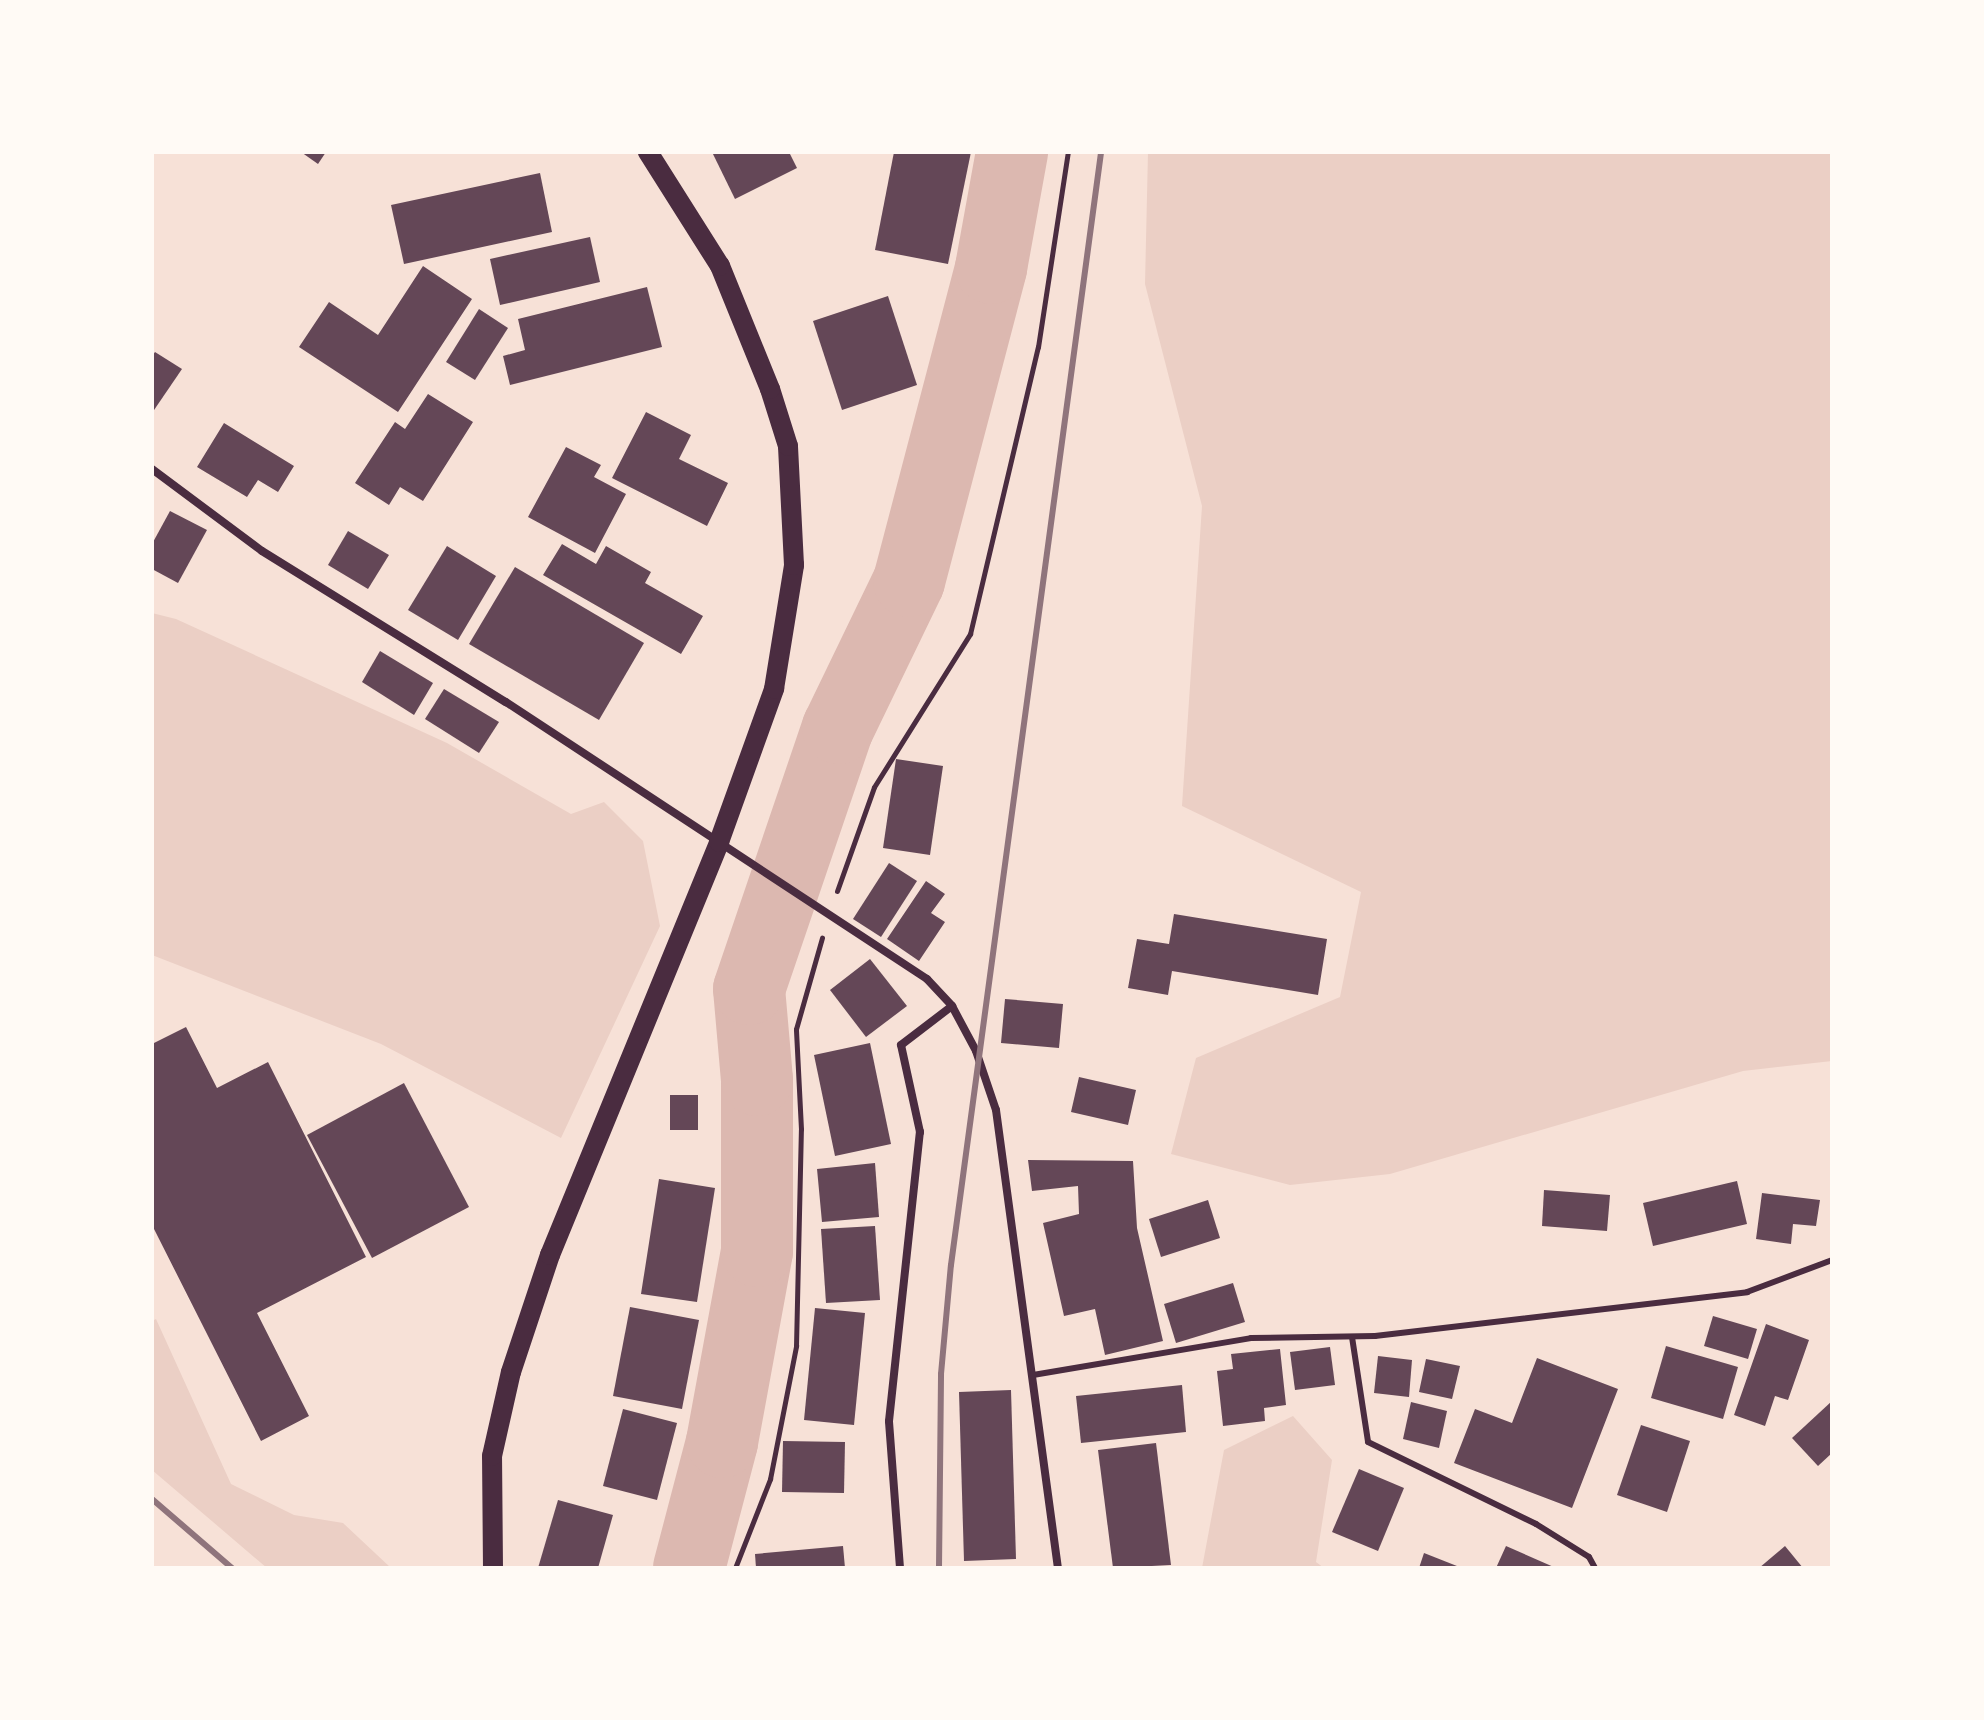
<!DOCTYPE html>
<style>
body{margin:0}
#map{position:relative;width:1984px;height:1720px;overflow:hidden;background:#f7e1d7;font-family:"PT Sans Narrow",sans-serif}
div>[style]{position:absolute}
[style*='--x']{left:calc(var(--x)*1px);top:calc(var(--y)*1px);width:calc(var(--w)*1px);rotate:calc(var(--a)*1deg)}
.green>*{inset:0;background:#ebcfc5}
.river>*{height:72px;margin:-36px;padding:0 36px;transform-origin:36px;border-radius:36px;background:#dcb8b0}
.building>*{inset:0;background:#644757}
.path>*{height:5px;margin:-2.5px;padding:0 2.5px;transform-origin:2.5px;border-radius:2.5px;background:#4a2c40}
.service>*{height:6px;margin:-3px;padding:0 3px;transform-origin:3px;border-radius:3px;background:#4a2c40}
.minor>*{height:8px;margin:-4px;padding:0 4px;transform-origin:4px;border-radius:4px;background:#4a2c40}
.primary>*{height:20px;margin:-10px;padding:0 10px;transform-origin:10px;border-radius:10px;background:#4a2c40}
.rail>*{height:6px;margin:-3px;padding:0 3px;transform-origin:3px;border-radius:3px;background:#8f747c}
span{translate:-50% -50%;white-space:nowrap;text-align:center;line-height:1.15;-webkit-text-stroke:7px #fffaf5;paint-order:stroke}
.frame{position:absolute;inset:0;border:154px solid #fffaf5;pointer-events:none}
</style>
<div id="map">
<div class="green">
<i style="clip-path:polygon(1148px 152px,1832px 152px,1832px 1061px,1743px 1071px,1390px 1174px,1290px 1185px,1171px 1154px,1196px 1058px,1340px 997px,1361px 892px,1182px 806px,1202px 506px,1145px 284px)"></i>
<i style="clip-path:polygon(152px 613px,176px 619px,447px 743px,571px 814px,604px 802px,643px 841px,660px 926px,561px 1138px,381px 1044px,152px 955px)"></i>
<i style="clip-path:polygon(156px 1319px,231px 1484px,294px 1515px,343px 1523px,391px 1568px,267px 1568px,152px 1470px,152px 1321px)"></i>
<i style="clip-path:polygon(1293px 1416px,1332px 1460px,1316px 1562px,1324px 1568px,1202px 1568px,1224px 1450px)"></i>
</div>
<div class="river">
<i style="--x:689;--y:1568;--w:130;--a:-75.3"></i>
<i style="--x:722;--y:1442;--w:194;--a:-79.6"></i>
<i style="--x:757;--y:1251;--w:171;--a:-90"></i>
<i style="--x:757;--y:1080;--w:91;--a:-95"></i>
<i style="--x:749;--y:989;--w:276;--a:-71.2"></i>
<i style="--x:838;--y:728;--w:163;--a:-64.2"></i>
<i style="--x:909;--y:581;--w:324;--a:-75.3"></i>
<i style="--x:991;--y:268;--w:118;--a:-79.7"></i>
</div>
<div class="building">
<i style="clip-path:polygon(301px 152px,326px 152px,318px 164px)"></i>
<i style="clip-path:polygon(712px 152px,789px 152px,797px 168px,735px 199px)"></i>
<i style="clip-path:polygon(894px 152px,971px 152px,948px 264px,875px 250px)"></i>
<i style="clip-path:polygon(540px 173px,552px 232px,404px 264px,391px 205px)"></i>
<i style="clip-path:polygon(590px 237px,600px 282px,500px 305px,490px 259px)"></i>
<i style="clip-path:polygon(423px 266px,472px 299px,398px 412px,299px 347px,329px 302px,378px 335px)"></i>
<i style="clip-path:polygon(647px 287px,662px 347px,510px 385px,503px 356px,525px 350px,518px 319px)"></i>
<i style="clip-path:polygon(888px 296px,917px 385px,842px 410px,813px 321px)"></i>
<i style="clip-path:polygon(479px 309px,508px 328px,475px 380px,446px 362px)"></i>
<i style="clip-path:polygon(155px 352px,182px 369px,152px 413px,152px 356px)"></i>
<i style="clip-path:polygon(428px 394px,473px 422px,423px 501px,400px 487px,389px 505px,355px 483px,395px 422px,405px 429px)"></i>
<i style="clip-path:polygon(646px 412px,691px 435px,679px 459px,728px 483px,707px 526px,612px 478px)"></i>
<i style="clip-path:polygon(224px 423px,294px 466px,278px 492px,258px 480px,247px 497px,197px 467px)"></i>
<i style="clip-path:polygon(566px 447px,601px 465px,594px 477px,626px 494px,595px 553px,528px 517px)"></i>
<i style="clip-path:polygon(170px 511px,207px 530px,178px 583px,152px 569px,152px 544px)"></i>
<i style="clip-path:polygon(348px 531px,389px 555px,368px 589px,328px 565px)"></i>
<i style="clip-path:polygon(562px 544px,596px 564px,606px 546px,651px 572px,645px 583px,703px 616px,681px 654px,543px 575px)"></i>
<i style="clip-path:polygon(447px 546px,496px 576px,458px 640px,408px 610px)"></i>
<i style="clip-path:polygon(515px 567px,644px 643px,599px 720px,469px 644px)"></i>
<i style="clip-path:polygon(380px 651px,433px 683px,414px 715px,362px 682px)"></i>
<i style="clip-path:polygon(444px 689px,499px 722px,479px 753px,425px 719px)"></i>
<i style="clip-path:polygon(896px 759px,943px 766px,930px 855px,883px 848px)"></i>
<i style="clip-path:polygon(889px 863px,917px 881px,881px 937px,853px 919px)"></i>
<i style="clip-path:polygon(926px 881px,945px 894px,931px 913px,945px 922px,919px 961px,887px 939px)"></i>
<i style="clip-path:polygon(1174px 914px,1327px 939px,1318px 995px,1172px 971px,1168px 995px,1128px 988px,1137px 939px,1169px 944px)"></i>
<i style="clip-path:polygon(870px 959px,907px 1006px,866px 1037px,830px 990px)"></i>
<i style="clip-path:polygon(1005px 999px,1063px 1004px,1059px 1048px,1001px 1043px)"></i>
<i style="clip-path:polygon(186px 1027px,217px 1088px,268px 1062px,366px 1257px,257px 1313px,309px 1416px,261px 1441px,152px 1225px,152px 1044px)"></i>
<i style="clip-path:polygon(870px 1043px,891px 1144px,835px 1156px,814px 1055px)"></i>
<i style="clip-path:polygon(1079px 1077px,1136px 1090px,1128px 1125px,1071px 1112px)"></i>
<i style="clip-path:polygon(404px 1083px,469px 1207px,372px 1258px,307px 1135px)"></i>
<i style="clip-path:polygon(670px 1095px,698px 1095px,698px 1130px,670px 1130px)"></i>
<i style="clip-path:polygon(1028px 1160px,1133px 1161px,1137px 1228px,1163px 1341px,1105px 1355px,1095px 1309px,1064px 1316px,1043px 1223px,1079px 1214px,1078px 1186px,1032px 1191px)"></i>
<i style="clip-path:polygon(875px 1163px,879px 1217px,822px 1222px,817px 1169px)"></i>
<i style="clip-path:polygon(659px 1179px,715px 1188px,697px 1302px,641px 1294px)"></i>
<i style="clip-path:polygon(1737px 1181px,1747px 1224px,1653px 1246px,1643px 1203px)"></i>
<i style="clip-path:polygon(1544px 1190px,1610px 1195px,1607px 1231px,1542px 1226px)"></i>
<i style="clip-path:polygon(1762px 1193px,1820px 1200px,1816px 1226px,1793px 1224px,1791px 1244px,1756px 1239px)"></i>
<i style="clip-path:polygon(1208px 1200px,1220px 1238px,1161px 1257px,1149px 1219px)"></i>
<i style="clip-path:polygon(875px 1226px,880px 1300px,826px 1303px,821px 1229px)"></i>
<i style="clip-path:polygon(1233px 1283px,1245px 1322px,1176px 1343px,1164px 1304px)"></i>
<i style="clip-path:polygon(630px 1307px,699px 1320px,682px 1409px,613px 1396px)"></i>
<i style="clip-path:polygon(815px 1308px,865px 1313px,854px 1425px,804px 1420px)"></i>
<i style="clip-path:polygon(1713px 1316px,1757px 1329px,1748px 1359px,1704px 1346px)"></i>
<i style="clip-path:polygon(1766px 1324px,1809px 1340px,1788px 1400px,1775px 1396px,1765px 1426px,1734px 1415px)"></i>
<i style="clip-path:polygon(1666px 1346px,1738px 1367px,1723px 1419px,1651px 1398px)"></i>
<i style="clip-path:polygon(1330px 1347px,1335px 1385px,1295px 1390px,1290px 1352px)"></i>
<i style="clip-path:polygon(1280px 1349px,1286px 1405px,1264px 1408px,1265px 1421px,1223px 1426px,1217px 1371px,1233px 1369px,1231px 1354px)"></i>
<i style="clip-path:polygon(1378px 1356px,1412px 1360px,1409px 1397px,1374px 1393px)"></i>
<i style="clip-path:polygon(1537px 1358px,1618px 1389px,1572px 1508px,1454px 1463px,1475px 1409px,1512px 1423px)"></i>
<i style="clip-path:polygon(1426px 1359px,1460px 1366px,1452px 1399px,1419px 1392px)"></i>
<i style="clip-path:polygon(1182px 1385px,1186px 1432px,1081px 1443px,1076px 1396px)"></i>
<i style="clip-path:polygon(1011px 1390px,1016px 1559px,964px 1561px,959px 1392px)"></i>
<i style="clip-path:polygon(1832px 1401px,1832px 1453px,1818px 1466px,1792px 1438px)"></i>
<i style="clip-path:polygon(1411px 1402px,1447px 1411px,1439px 1448px,1403px 1439px)"></i>
<i style="clip-path:polygon(623px 1409px,677px 1423px,657px 1500px,603px 1486px)"></i>
<i style="clip-path:polygon(1641px 1425px,1690px 1441px,1667px 1512px,1617px 1495px)"></i>
<i style="clip-path:polygon(783px 1441px,845px 1442px,844px 1493px,782px 1492px)"></i>
<i style="clip-path:polygon(1156px 1443px,1171px 1565px,1113px 1568px,1098px 1450px)"></i>
<i style="clip-path:polygon(1359px 1469px,1404px 1488px,1378px 1551px,1332px 1532px)"></i>
<i style="clip-path:polygon(558px 1500px,613px 1515px,598px 1568px,538px 1568px)"></i>
<i style="clip-path:polygon(843px 1546px,845px 1568px,756px 1568px,755px 1554px)"></i>
<i style="clip-path:polygon(1506px 1546px,1556px 1568px,1496px 1568px)"></i>
<i style="clip-path:polygon(1785px 1546px,1803px 1568px,1759px 1568px)"></i>
<i style="clip-path:polygon(1424px 1553px,1462px 1568px,1419px 1568px)"></i>
</div>
<div class="path">
<i style="--x:837;--y:891;--w:110;--a:-70.4"></i>
<i style="--x:874;--y:787;--w:181;--a:-57.9"></i>
<i style="--x:970;--y:634;--w:295;--a:-76.7"></i>
<i style="--x:1038;--y:347;--w:197;--a:-81.3"></i>
<i style="--x:735;--y:1568;--w:96;--a:-68.5"></i>
<i style="--x:770;--y:1479;--w:136;--a:-78.9"></i>
<i style="--x:796;--y:1346;--w:217;--a:-88.7"></i>
<i style="--x:801;--y:1129;--w:100;--a:-92.9"></i>
<i style="--x:796;--y:1029;--w:95;--a:-74.1"></i>
</div>
<div class="service">
<i style="--x:1352;--y:1337;--w:106;--a:81.3"></i>
<i style="--x:1368;--y:1442;--w:187;--a:26"></i>
<i style="--x:1536;--y:1524;--w:62;--a:31.9"></i>
<i style="--x:1589;--y:1557;--w:13;--a:61"></i>
<i style="--x:1033;--y:1375;--w:221;--a:-9.6"></i>
<i style="--x:1251;--y:1338;--w:124;--a:-0.9"></i>
<i style="--x:1375;--y:1336;--w:375;--a:-6.7"></i>
<i style="--x:1747;--y:1292;--w:91;--a:-20.6"></i>
</div>
<div class="minor">
<i style="--x:152;--y:469;--w:137;--a:36.7"></i>
<i style="--x:262;--y:551;--w:287;--a:31.8"></i>
<i style="--x:506;--y:702;--w:504;--a:33.34"></i>
<i style="--x:927;--y:979;--w:37;--a:47"></i>
<i style="--x:952;--y:1006;--w:51;--a:61.9"></i>
<i style="--x:976;--y:1051;--w:62;--a:71.3"></i>
<i style="--x:996;--y:1110;--w:462;--a:82.3"></i>
<i style="--x:900;--y:1568;--w:147;--a:-94.3"></i>
<i style="--x:889;--y:1421;--w:291;--a:-83.9"></i>
<i style="--x:920;--y:1132;--w:89;--a:-102.3"></i>
<i style="--x:901;--y:1045;--w:64;--a:-37.4"></i>
</div>
<div class="primary">
<i style="--x:493;--y:1568;--w:112;--a:-90.5"></i>
<i style="--x:492;--y:1456;--w:86;--a:-77.3"></i>
<i style="--x:511;--y:1372;--w:123;--a:-71.6"></i>
<i style="--x:550;--y:1255;--w:446;--a:-67.7"></i>
<i style="--x:719;--y:842;--w:163;--a:-70.2"></i>
<i style="--x:774;--y:689;--w:126;--a:-80.8"></i>
<i style="--x:794;--y:565;--w:119;--a:-92.9"></i>
<i style="--x:788;--y:446;--w:60;--a:-107.5"></i>
<i style="--x:770;--y:389;--w:133;--a:-112.1"></i>
<i style="--x:720;--y:266;--w:135;--a:-122.3"></i>
</div>
<div class="rail">
<i style="--x:152;--y:1499;--w:106;--a:40.8"></i>
<i style="--x:939;--y:1568;--w:194;--a:-89.4"></i>
<i style="--x:941;--y:1374;--w:109;--a:-84.8"></i>
<i style="--x:951;--y:1265;--w:1123;--a:-82.32"></i>
</div>
<div class="frame"></div>
</div>
